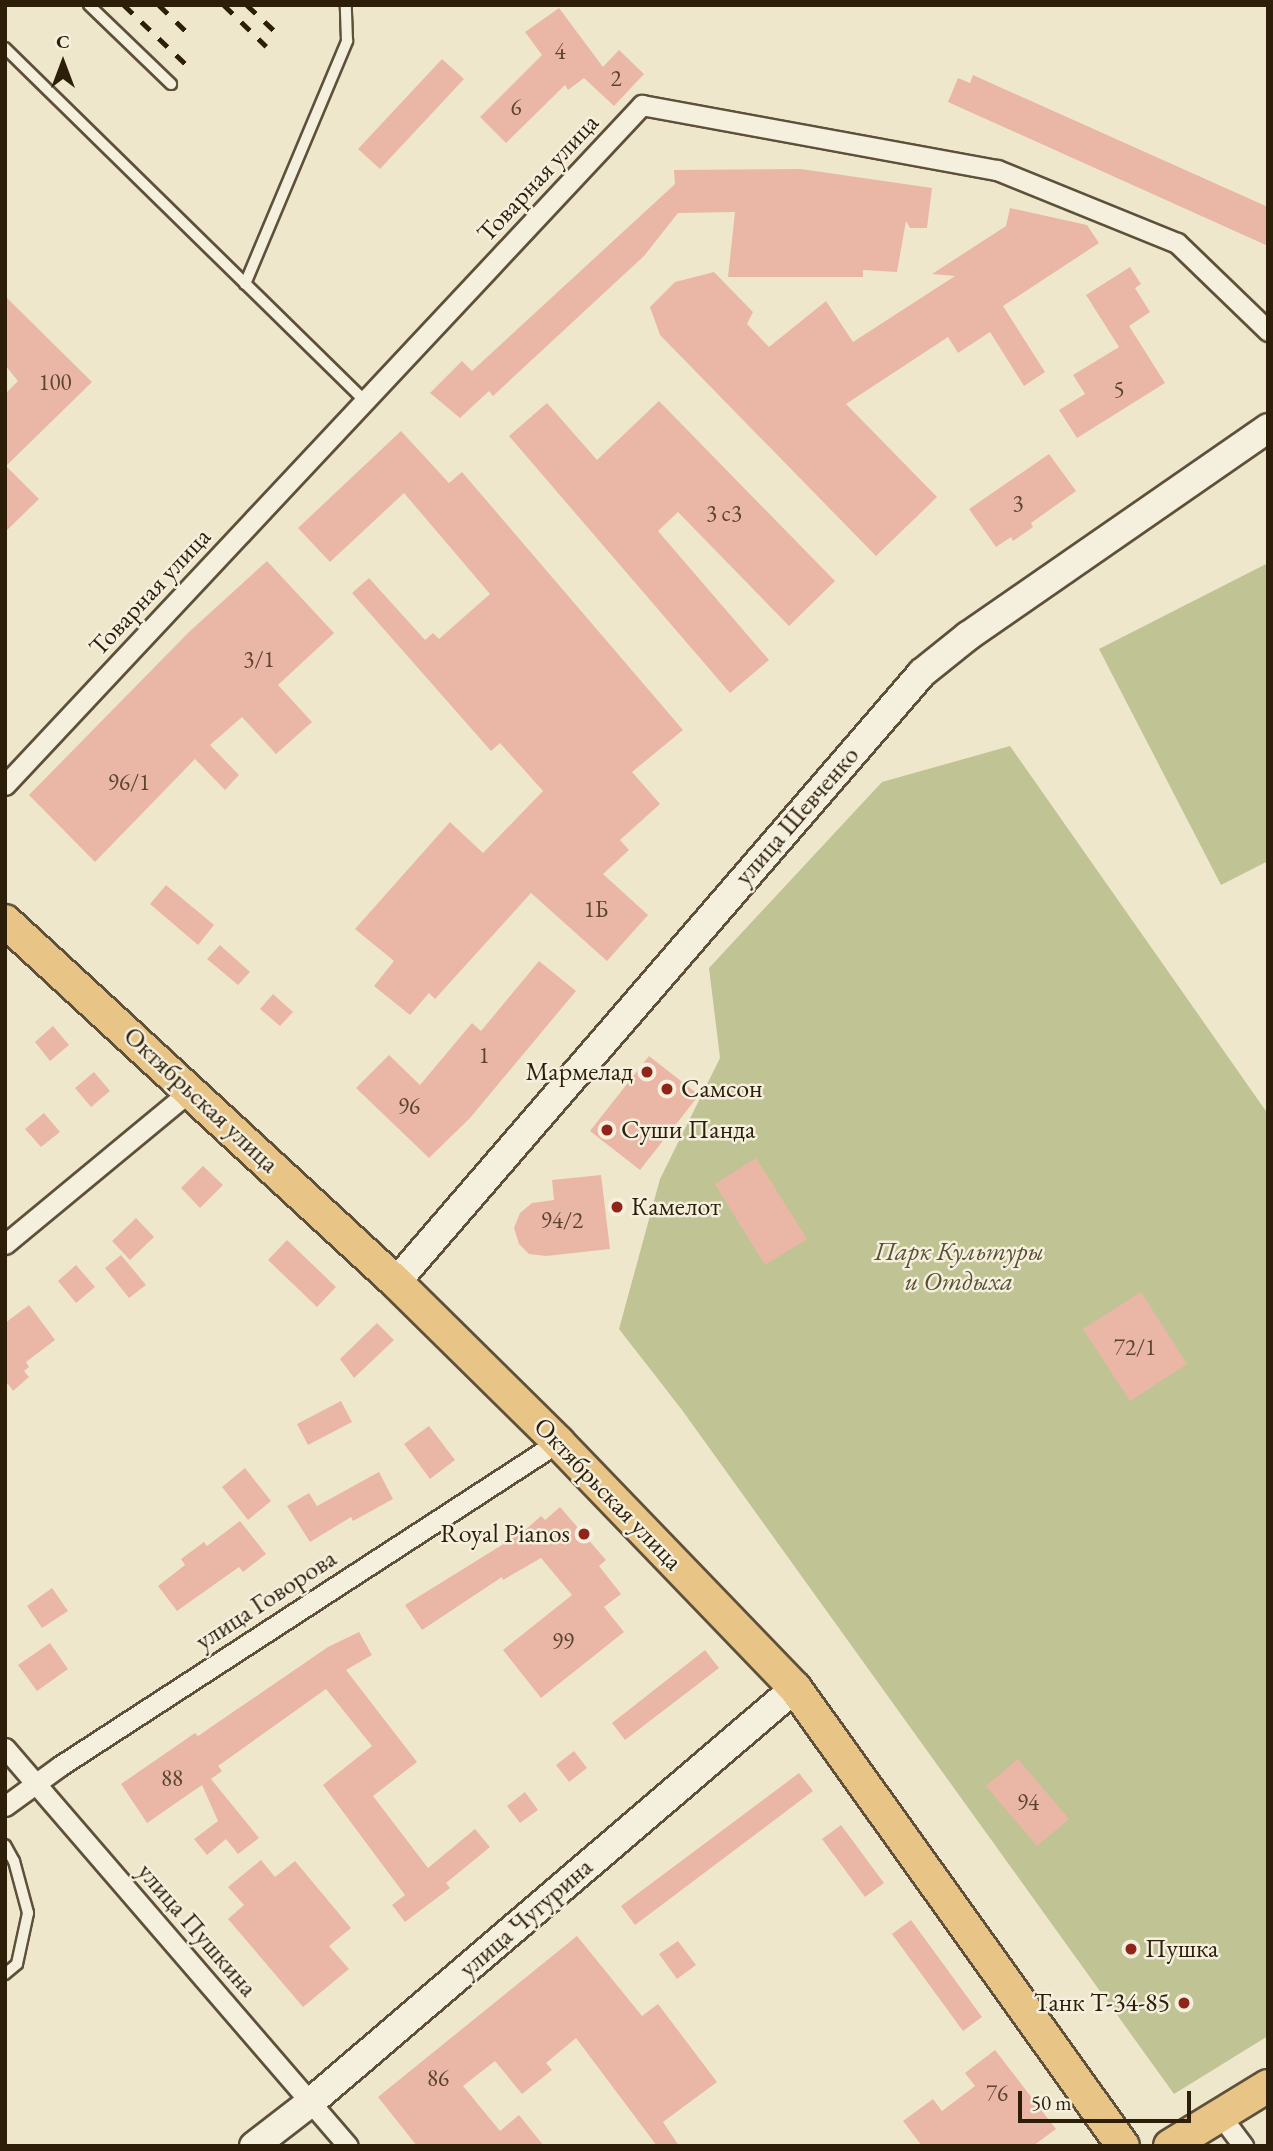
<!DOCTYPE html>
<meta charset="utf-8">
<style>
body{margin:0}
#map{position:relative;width:1273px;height:2151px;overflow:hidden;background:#efe7cc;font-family:"EB Garamond",serif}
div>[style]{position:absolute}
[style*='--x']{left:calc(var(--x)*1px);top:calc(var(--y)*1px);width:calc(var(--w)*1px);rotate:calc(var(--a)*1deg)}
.green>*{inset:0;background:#c0c393}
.building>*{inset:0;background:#eab7a7}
.roads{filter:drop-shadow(2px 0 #5e503a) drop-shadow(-2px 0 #5e503a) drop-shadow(0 2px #5e503a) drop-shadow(0 -2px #5e503a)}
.lane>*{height:10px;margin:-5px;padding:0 5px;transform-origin:5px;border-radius:5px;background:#f5efde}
.street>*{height:19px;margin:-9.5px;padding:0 9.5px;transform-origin:9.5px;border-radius:9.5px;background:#f5efde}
.secondary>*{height:28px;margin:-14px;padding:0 14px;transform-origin:14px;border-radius:14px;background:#f5efde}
.primary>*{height:32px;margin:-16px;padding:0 16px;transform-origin:16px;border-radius:16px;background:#e8c486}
.rail>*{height:5px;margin-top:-2.5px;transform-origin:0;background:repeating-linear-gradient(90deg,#2d1e0a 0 12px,transparent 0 24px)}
.dots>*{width:19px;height:19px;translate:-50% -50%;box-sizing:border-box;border:4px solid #f5efde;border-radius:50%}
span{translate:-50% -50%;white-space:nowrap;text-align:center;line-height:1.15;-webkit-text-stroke:5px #f5efde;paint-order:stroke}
.number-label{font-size:23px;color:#5c4431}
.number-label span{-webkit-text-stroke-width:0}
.street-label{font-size:26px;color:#2d1e0a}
.poi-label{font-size:26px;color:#2d1e0a}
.right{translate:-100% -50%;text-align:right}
.left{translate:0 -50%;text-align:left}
.park-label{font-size:26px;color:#595033;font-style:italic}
.frame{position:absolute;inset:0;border:7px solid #2d1e0a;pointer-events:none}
.north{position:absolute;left:28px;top:28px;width:70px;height:70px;-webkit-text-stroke:5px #f5efde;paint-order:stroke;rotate:0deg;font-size:19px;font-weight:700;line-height:28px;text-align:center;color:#2d1e0a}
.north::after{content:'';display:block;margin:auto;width:24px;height:32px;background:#2d1e0a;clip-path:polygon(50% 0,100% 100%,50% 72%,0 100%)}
.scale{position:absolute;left:1018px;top:2091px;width:173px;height:32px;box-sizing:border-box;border:4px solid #2d1e0a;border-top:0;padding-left:9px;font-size:21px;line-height:24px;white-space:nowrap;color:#2d1e0a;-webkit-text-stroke:5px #f5efde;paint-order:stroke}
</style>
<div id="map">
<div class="green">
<i style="clip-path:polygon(1268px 563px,1268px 861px,1221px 885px,1099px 649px)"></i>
<i style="clip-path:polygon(1010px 746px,1268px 1114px,1268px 2036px,1174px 2094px,682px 1410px,619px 1329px,660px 1179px,720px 1058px,709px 968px,882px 782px)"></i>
</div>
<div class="building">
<i style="clip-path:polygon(559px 8px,603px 67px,619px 50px,644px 74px,614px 106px,584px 78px,568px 90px,565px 85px,506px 143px,480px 117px,542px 55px,525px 32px)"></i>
<i style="clip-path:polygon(442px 59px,464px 79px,380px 169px,358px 149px)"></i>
<i style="clip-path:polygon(973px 75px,1268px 207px,1268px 246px,948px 102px,958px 78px,970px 83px)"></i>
<i style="clip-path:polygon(801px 169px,932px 188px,927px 228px,910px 228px,906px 221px,897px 272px,863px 270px,863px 277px,728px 277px,735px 212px,678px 213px,644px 256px,493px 396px,489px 391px,460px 418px,430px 393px,462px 361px,472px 371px,675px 184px,674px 170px)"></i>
<i style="clip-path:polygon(1010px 208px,1087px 225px,1099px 243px,1003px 306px,1045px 372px,1024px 386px,990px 332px,958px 353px,948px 337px,846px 404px,937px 497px,876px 556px,660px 335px,650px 307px,675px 282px,714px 272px,753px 312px,747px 324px,769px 347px,826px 301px,853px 342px,955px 276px,932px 274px,1006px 226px)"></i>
<i style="clip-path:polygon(1130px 267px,1141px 284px,1135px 288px,1150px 312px,1129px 326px,1165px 383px,1077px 438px,1059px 410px,1085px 394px,1073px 375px,1119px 347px,1086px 295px)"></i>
<i style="clip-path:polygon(5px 296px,92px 382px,6px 466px,39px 499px,5px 532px,5px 394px,18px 381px,5px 365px)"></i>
<i style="clip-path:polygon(659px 401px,835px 581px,789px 626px,678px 512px,658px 531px,769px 660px,730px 693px,509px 436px,547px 403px,597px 460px)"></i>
<i style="clip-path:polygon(401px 431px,449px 483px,462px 472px,683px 730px,632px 772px,660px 804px,620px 840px,629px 850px,603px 874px,648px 915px,607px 961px,531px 893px,435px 999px,429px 993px,410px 1015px,374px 986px,394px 961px,355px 929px,450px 822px,483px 853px,543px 791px,500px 743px,491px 751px,352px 593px,369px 578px,425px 640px,433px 633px,439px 639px,490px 594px,404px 493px,330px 562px,298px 528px)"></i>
<i style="clip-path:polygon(1049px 454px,1076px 491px,1031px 523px,1033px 527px,1013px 541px,1011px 537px,996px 547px,969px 509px)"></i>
<i style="clip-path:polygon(267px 561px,334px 633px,278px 685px,312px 722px,276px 754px,242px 717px,210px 745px,239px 775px,225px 790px,195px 759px,95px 862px,29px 795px,189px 632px)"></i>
<i style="clip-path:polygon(166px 885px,214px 925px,198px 945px,150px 904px)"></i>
<i style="clip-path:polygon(220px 945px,250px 972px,238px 985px,207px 959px)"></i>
<i style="clip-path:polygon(539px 961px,576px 991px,470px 1118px,429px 1158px,356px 1088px,389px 1055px,420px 1085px,472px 1023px,481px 1031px)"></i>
<i style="clip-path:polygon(273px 994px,293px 1012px,280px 1026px,260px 1009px)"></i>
<i style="clip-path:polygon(53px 1026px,69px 1045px,50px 1061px,35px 1042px)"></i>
<i style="clip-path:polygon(649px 1056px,699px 1095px,640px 1170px,590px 1131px)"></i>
<i style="clip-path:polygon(94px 1072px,110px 1091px,91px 1107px,75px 1088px)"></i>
<i style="clip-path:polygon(44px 1113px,60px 1132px,41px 1147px,25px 1129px)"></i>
<i style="clip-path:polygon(756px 1158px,807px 1239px,765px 1265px,715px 1184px)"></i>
<i style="clip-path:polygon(203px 1166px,223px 1185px,200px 1208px,181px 1188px)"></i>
<i style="clip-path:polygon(601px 1175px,610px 1249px,546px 1256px,529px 1254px,519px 1244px,514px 1228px,520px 1213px,532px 1203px,554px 1200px,552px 1180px)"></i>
<i style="clip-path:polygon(136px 1218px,154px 1237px,130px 1260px,112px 1241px)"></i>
<i style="clip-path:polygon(287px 1240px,336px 1287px,317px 1307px,268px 1260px)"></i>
<i style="clip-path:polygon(121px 1255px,146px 1285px,129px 1298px,105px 1268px)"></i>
<i style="clip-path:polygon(76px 1265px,95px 1287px,76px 1303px,58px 1281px)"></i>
<i style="clip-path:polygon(1141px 1292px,1187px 1364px,1130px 1401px,1083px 1329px)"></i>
<i style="clip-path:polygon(29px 1305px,55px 1340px,26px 1362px,29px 1367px,24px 1371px,29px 1377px,13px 1391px,8px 1384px,5px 1386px,5px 1323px)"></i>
<i style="clip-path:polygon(377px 1323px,394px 1340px,354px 1378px,340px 1359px)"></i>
<i style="clip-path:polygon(341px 1401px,352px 1422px,308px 1445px,297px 1424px)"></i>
<i style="clip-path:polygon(429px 1426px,455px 1460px,430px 1479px,404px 1444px)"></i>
<i style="clip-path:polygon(245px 1468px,271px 1501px,248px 1520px,222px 1487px)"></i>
<i style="clip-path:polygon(379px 1472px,393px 1499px,353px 1521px,351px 1517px,310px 1542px,287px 1506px,309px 1493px,317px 1506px)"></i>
<i style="clip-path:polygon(560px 1507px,606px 1560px,599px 1566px,621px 1594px,604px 1607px,624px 1632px,541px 1698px,503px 1650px,572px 1595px,541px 1558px,503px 1580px,502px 1577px,422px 1630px,405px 1605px,523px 1532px,541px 1516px,545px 1520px)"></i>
<i style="clip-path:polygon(240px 1521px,266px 1554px,243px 1572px,239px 1567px,177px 1611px,158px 1586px,185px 1565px,181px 1559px,204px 1542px,207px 1546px)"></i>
<i style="clip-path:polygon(52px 1588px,68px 1611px,42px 1628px,27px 1606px)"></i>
<i style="clip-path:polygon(359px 1632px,372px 1655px,346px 1670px,417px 1762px,373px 1796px,428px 1868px,475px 1829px,490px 1847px,446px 1883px,450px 1888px,405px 1922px,392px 1905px,405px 1895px,323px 1785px,372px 1746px,326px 1689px,218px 1766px,222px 1771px,211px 1779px,259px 1838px,238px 1854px,226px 1839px,207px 1855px,194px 1839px,218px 1821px,202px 1785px,147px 1823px,121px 1784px,195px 1733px,198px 1736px,328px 1647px)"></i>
<i style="clip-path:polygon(50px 1643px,68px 1669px,37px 1691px,18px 1665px)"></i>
<i style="clip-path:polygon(705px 1650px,719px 1668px,625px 1740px,612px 1723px)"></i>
<i style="clip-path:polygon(574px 1751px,587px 1768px,569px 1782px,556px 1765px)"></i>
<i style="clip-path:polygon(1018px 1759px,1069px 1819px,1037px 1846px,986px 1786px)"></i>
<i style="clip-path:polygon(799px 1773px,813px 1791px,635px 1925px,621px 1906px)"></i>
<i style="clip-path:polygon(525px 1792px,538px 1810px,520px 1823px,507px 1806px)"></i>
<i style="clip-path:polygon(841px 1825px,884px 1883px,865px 1897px,822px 1839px)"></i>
<i style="clip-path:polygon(261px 1860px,275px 1877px,295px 1861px,351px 1928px,329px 1946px,349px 1969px,303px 2007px,228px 1919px,244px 1905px,228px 1887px)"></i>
<i style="clip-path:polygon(911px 1920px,982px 2017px,963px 2031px,892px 1934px)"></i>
<i style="clip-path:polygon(577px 1936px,642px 2016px,658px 2004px,717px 2082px,663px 2122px,679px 2146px,657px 2146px,576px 2038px,546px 2063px,552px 2070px,522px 2094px,495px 2061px,463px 2086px,500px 2131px,519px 2115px,544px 2146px,417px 2146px,378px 2097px)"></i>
<i style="clip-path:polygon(678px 1941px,696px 1965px,677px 1979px,659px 1954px)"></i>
<i style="clip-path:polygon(995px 2050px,1056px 2129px,1033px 2146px,922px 2146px,903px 2121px,933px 2099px,942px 2111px,975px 2086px,965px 2073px)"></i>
</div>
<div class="roads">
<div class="lane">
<i style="--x:89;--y:5;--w:114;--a:43.9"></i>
<i style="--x:5;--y:48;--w:504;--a:44.44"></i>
<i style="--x:245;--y:284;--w:264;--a:-67.2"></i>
<i style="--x:347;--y:41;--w:36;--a:-92"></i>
<i style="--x:5;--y:1845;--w:18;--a:61"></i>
<i style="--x:14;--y:1861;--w:54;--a:74.9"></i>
<i style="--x:28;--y:1913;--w:52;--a:102.2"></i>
<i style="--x:17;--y:1964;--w:16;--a:140"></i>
</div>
<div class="street">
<i style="--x:5;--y:785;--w:932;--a:-46.87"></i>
<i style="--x:642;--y:105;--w:361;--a:10.4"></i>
<i style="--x:997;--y:170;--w:194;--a:22.1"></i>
<i style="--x:1177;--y:243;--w:127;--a:44"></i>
<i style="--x:5;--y:1244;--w:241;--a:-39.6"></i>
<i style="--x:5;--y:1748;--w:525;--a:49.24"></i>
<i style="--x:5;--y:1806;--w:68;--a:-36"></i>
<i style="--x:60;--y:1766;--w:594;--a:-33.05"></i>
<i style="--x:1220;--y:2115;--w:39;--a:53"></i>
</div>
<div class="secondary">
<i style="--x:396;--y:1282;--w:805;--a:-49.18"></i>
<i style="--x:922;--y:673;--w:59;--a:-38.8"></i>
<i style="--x:968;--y:636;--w:365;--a:-34.7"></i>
<i style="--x:254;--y:2146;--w:72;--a:-37.7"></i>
<i style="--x:311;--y:2102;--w:637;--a:-40.54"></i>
</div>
<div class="primary">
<i style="--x:5;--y:921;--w:532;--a:42.72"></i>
<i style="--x:396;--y:1282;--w:228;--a:44.6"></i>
<i style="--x:558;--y:1442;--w:342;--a:46.1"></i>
<i style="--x:795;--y:1688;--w:563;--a:54.39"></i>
<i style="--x:1170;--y:2146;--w:115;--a:-31.5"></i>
</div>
</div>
<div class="rail">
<i style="--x:124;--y:5;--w:94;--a:43.7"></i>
<i style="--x:159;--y:5;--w:47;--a:44.1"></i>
<i style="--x:224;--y:5;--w:59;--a:44.3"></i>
<i style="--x:247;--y:5;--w:44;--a:43.2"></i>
</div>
<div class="dots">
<i style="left:647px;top:1072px;background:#8f2418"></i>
<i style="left:667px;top:1089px;background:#8f2418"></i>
<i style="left:607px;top:1130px;background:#8f2418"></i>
<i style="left:617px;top:1207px;background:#8f2418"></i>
<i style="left:584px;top:1534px;background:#8f2418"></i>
<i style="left:1131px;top:1949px;background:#8f2418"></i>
<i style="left:1184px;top:2003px;background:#8f2418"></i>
</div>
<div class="number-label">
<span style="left:560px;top:51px">4</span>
<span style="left:616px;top:78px">2</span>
<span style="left:516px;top:107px">6</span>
<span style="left:55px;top:382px">100</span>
<span style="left:1119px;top:389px">5</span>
<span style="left:1018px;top:503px">3</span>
<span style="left:724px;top:513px">3 с3</span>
<span style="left:259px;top:659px">3/1</span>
<span style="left:129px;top:782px">96/1</span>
<span style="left:596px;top:909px">1Б</span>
<span style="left:484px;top:1055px">1</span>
<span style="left:409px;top:1106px">96</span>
<span style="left:562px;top:1220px">94/2</span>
<span style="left:1135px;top:1347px">72/1</span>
<span style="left:563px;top:1641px">99</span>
<span style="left:172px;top:1778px">88</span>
<span style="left:1028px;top:1802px">94</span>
<span style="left:438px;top:2078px">86</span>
<span style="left:997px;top:2093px">76</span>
</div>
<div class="street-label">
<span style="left:538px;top:178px;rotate:-47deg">Товарная улица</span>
<span style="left:150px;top:592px;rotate:-47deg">Товарная улица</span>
<span style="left:797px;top:816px;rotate:-49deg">улица Шевченко</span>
<span style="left:201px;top:1100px;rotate:43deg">Октябрьская улица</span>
<span style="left:608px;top:1494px;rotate:46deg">Октябрьская улица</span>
<span style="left:266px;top:1600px;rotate:-33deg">улица Говорова</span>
<span style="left:526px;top:1918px;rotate:-41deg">улица Чугурина</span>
<span style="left:197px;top:1930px;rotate:49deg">улица Пушкина</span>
</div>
<div class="poi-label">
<span class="right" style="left:633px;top:1072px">Мармелад</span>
<span class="left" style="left:681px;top:1089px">Самсон</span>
<span class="left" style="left:621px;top:1130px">Суши Панда</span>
<span class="left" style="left:631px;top:1207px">Камелот</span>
<span class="right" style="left:570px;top:1534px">Royal Pianos</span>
<span class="left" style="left:1145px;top:1949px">Пушка</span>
<span class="right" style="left:1170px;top:2003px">Танк Т-34-85</span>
</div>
<div class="park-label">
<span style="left:959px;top:1267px">Парк Культуры<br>и Отдыха</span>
</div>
<div class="frame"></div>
<div class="north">С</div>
<div class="scale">50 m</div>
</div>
